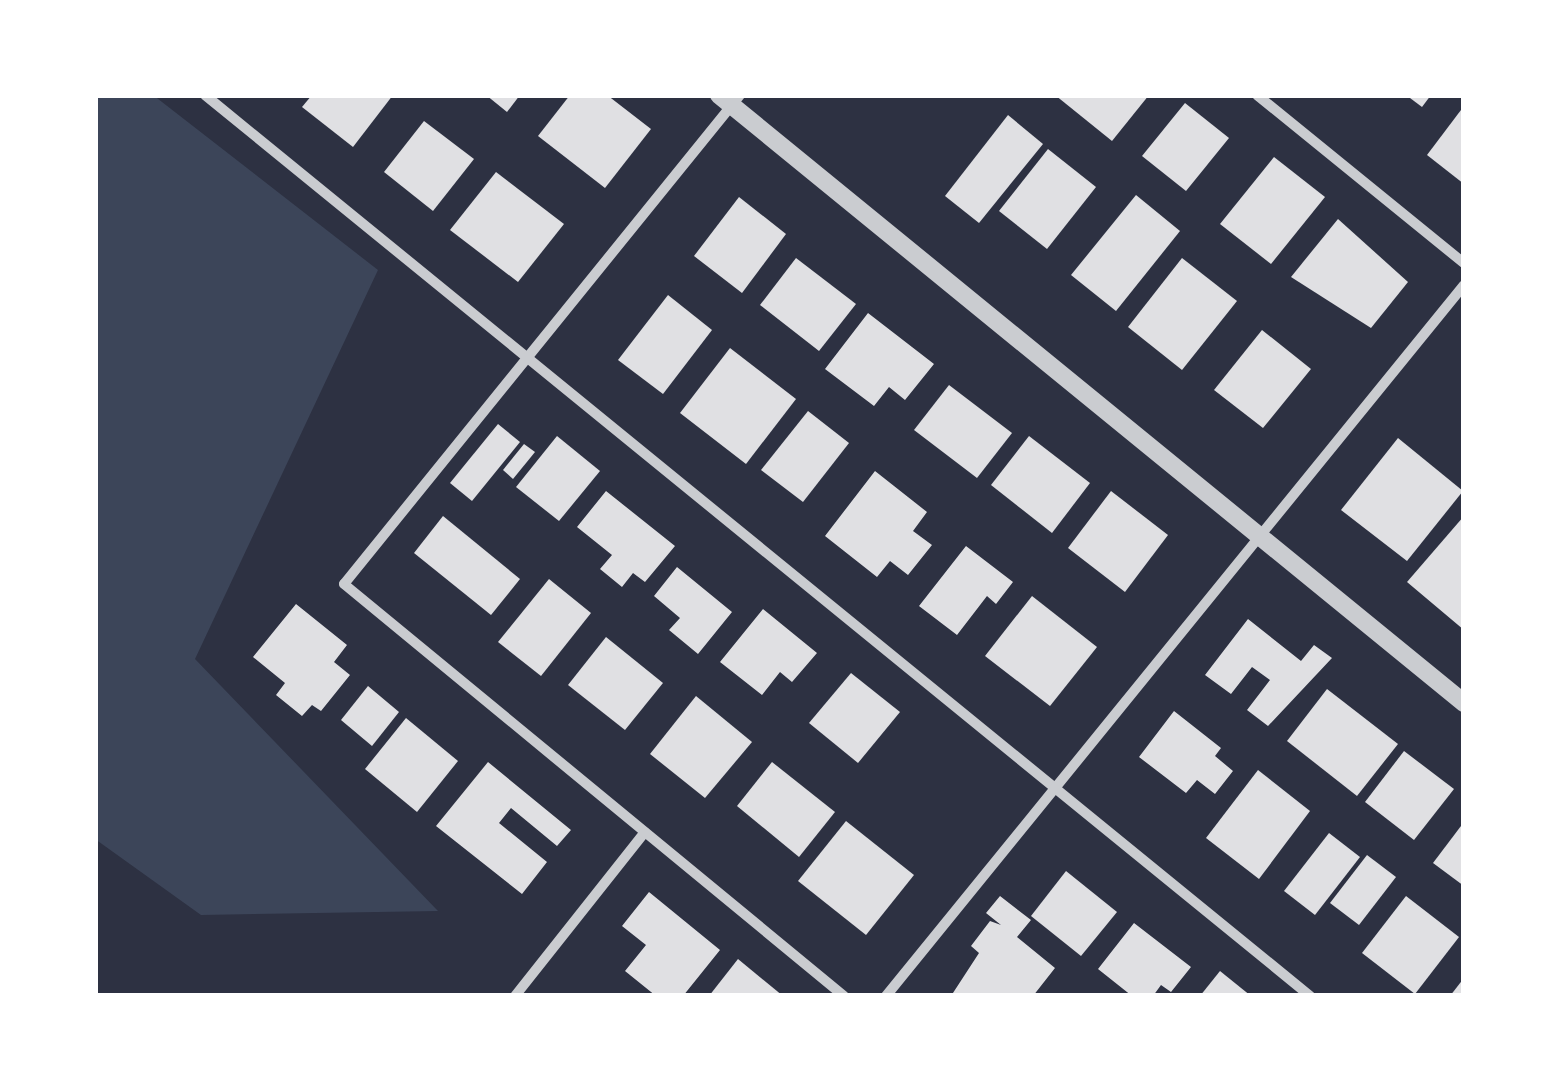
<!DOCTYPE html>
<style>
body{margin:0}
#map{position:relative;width:1559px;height:1091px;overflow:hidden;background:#2d3142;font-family:"Fira Sans",sans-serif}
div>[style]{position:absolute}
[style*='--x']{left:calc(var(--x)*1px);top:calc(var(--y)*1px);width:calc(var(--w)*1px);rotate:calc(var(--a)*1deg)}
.green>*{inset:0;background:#3c4559}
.building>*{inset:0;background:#e0e0e3}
.minor>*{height:10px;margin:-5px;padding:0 5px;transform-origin:5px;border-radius:5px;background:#caccd0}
.tertiary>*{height:18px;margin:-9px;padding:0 9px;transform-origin:9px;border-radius:9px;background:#caccd0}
span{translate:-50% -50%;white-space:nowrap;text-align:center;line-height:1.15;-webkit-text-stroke:10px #fff;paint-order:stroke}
.frame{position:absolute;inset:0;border:98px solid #fff;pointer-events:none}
</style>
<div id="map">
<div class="green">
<i style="clip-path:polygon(95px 95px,153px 95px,378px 270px,195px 659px,438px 911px,201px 915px,95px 839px)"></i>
</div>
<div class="building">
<i style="clip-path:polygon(312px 95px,393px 95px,353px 147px,302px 107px)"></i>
<i style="clip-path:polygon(486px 95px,520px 95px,507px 112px)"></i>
<i style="clip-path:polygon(570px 95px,607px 95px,651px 129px,605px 188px,538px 136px)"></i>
<i style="clip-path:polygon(1055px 95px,1149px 95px,1112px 141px)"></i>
<i style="clip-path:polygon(1406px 95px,1431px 95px,1422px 107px)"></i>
<i style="clip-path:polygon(1185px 103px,1229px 138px,1186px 191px,1142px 156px)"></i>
<i style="clip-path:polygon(1464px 106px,1464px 184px,1427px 155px)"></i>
<i style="clip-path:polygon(1008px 115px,1043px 144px,979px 223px,945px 196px)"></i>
<i style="clip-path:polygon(424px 121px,474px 159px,433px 211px,384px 172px)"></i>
<i style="clip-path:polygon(1048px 149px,1096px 187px,1047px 249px,999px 211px)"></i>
<i style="clip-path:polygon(1274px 157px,1325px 197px,1271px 264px,1220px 224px)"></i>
<i style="clip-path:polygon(496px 172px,564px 224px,518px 282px,450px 230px)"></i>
<i style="clip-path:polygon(1136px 195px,1180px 231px,1116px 311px,1071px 275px)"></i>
<i style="clip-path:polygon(739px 197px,786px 234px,742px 293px,694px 256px)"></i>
<i style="clip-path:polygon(1338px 219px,1408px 282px,1371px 328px,1291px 277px)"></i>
<i style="clip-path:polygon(796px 258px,856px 304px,819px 351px,760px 305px)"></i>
<i style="clip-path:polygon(1182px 258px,1237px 301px,1182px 370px,1128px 327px)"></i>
<i style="clip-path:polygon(668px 295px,712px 330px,663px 394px,618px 360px)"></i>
<i style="clip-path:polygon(868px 313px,934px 364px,905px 400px,889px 387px,874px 406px,825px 369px)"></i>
<i style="clip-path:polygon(1262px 330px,1311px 369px,1263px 428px,1214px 390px)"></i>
<i style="clip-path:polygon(730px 348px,796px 399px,746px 464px,680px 413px)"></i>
<i style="clip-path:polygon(949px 385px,1012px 433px,977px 478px,914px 430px)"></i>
<i style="clip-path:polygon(808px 411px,849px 443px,803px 502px,761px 470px)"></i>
<i style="clip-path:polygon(498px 424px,520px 442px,472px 501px,450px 483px)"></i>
<i style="clip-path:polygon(557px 436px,600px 471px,559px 521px,516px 487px)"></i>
<i style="clip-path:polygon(1029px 436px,1090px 483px,1052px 533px,991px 485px)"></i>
<i style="clip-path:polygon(1398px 438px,1463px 491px,1407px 561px,1341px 510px)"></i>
<i style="clip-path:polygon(524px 444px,535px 452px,513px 479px,503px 470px)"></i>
<i style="clip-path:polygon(875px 471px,927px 512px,913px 531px,932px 545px,908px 575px,890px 561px,877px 577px,825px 536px)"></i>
<i style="clip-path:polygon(606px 491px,675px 546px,645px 582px,633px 573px,622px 587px,600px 569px,612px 555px,577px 527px)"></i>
<i style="clip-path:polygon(1111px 491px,1168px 535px,1125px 592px,1068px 548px)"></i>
<i style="clip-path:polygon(443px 516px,520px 579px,491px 615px,414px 553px)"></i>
<i style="clip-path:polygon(1464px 516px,1464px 630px,1407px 582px)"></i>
<i style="clip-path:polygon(966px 546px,1013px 582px,996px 604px,987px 596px,957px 635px,919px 606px)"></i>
<i style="clip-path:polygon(677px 567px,732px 612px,698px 654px,669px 630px,680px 618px,654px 596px)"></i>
<i style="clip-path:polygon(549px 579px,591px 613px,541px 676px,498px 642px)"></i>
<i style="clip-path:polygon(1032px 596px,1097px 647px,1050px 706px,985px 656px)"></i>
<i style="clip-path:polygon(296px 604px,347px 645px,334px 662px,350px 675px,321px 711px,312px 705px,302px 716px,276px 695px,285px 683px,253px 657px)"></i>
<i style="clip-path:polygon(763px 609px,817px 653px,792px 682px,780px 672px,762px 695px,720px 662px)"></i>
<i style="clip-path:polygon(1248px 619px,1301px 661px,1314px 645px,1332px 658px,1268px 726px,1247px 710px,1270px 680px,1252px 667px,1231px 694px,1205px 675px)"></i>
<i style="clip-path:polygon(606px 637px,663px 683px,625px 730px,568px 685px)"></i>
<i style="clip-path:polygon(851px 673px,900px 712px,858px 763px,809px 723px)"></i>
<i style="clip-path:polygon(368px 686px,399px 712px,372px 746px,341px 720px)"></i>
<i style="clip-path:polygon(1327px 689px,1398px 744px,1357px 796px,1287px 741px)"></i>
<i style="clip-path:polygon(696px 696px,752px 742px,705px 798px,650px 754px)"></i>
<i style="clip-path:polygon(1174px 711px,1221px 748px,1215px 756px,1233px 771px,1215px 794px,1197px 780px,1186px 793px,1139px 757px)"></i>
<i style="clip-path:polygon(406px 718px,458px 761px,417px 812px,365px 769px)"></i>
<i style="clip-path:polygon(1404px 751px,1454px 789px,1414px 840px,1365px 802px)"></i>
<i style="clip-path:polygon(488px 762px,571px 830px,557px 846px,511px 808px,499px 823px,547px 862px,522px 894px,436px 826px)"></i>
<i style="clip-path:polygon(772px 762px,835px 812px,799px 857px,737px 806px)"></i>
<i style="clip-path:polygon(1258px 770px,1310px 811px,1259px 879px,1206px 838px)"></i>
<i style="clip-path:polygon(846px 821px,914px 875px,866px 935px,798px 881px)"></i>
<i style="clip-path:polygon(1464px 822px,1464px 886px,1433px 863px)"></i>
<i style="clip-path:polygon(1329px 833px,1360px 857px,1315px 915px,1284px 891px)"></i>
<i style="clip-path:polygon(1367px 855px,1396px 877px,1359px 925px,1330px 903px)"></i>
<i style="clip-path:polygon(1066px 871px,1117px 912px,1081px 956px,1031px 916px)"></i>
<i style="clip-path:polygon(649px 892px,720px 950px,683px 996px,656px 996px,625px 971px,646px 945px,622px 926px)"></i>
<i style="clip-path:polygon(1000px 896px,1031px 920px,1017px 937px,1055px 968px,1033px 996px,951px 996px,979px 953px,971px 946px,990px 921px,1001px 925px,986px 913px)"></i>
<i style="clip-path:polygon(1406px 896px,1459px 937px,1415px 994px,1362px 953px)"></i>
<i style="clip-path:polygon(1134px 923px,1191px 967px,1171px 992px,1161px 985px,1153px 996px,1132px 996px,1098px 969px)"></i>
<i style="clip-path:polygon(738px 959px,783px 996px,709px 996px)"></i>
<i style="clip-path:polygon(1220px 971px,1251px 996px,1200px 996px)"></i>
<i style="clip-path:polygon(1464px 978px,1464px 996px,1450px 996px)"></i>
</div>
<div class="minor">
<i style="--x:205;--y:95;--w:1426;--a:39.19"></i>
<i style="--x:740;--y:95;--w:629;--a:129"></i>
<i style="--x:344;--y:584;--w:648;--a:39.49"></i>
<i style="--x:1257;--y:95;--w:267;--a:39.1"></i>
<i style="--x:515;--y:996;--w:209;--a:-51.6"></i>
<i style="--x:886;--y:996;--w:916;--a:-50.89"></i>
</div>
<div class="tertiary">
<i style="--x:719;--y:95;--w:962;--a:39.22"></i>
</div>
<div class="frame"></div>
</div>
